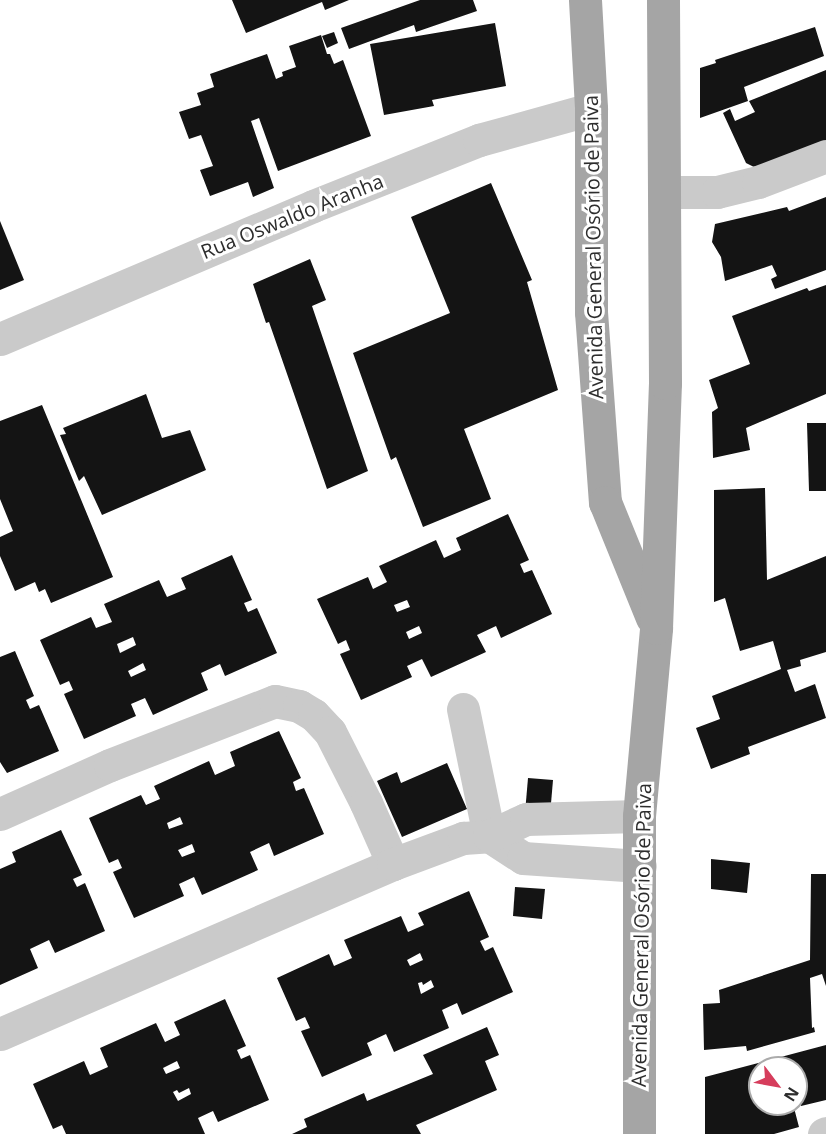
<!DOCTYPE html>
<meta charset="utf-8">
<style>
body{margin:0}
#map{position:relative;width:826px;height:1134px;overflow:hidden;background:#fff;font-family:"Open Sans",sans-serif}
div>[style]{position:absolute}
[style*='--x']{left:calc(var(--x)*1px);top:calc(var(--y)*1px);width:calc(var(--w)*1px);rotate:calc(var(--a)*1deg)}
.building>*{inset:0;background:#141414}
.minor>*{height:33px;margin:-16.5px;padding:0 16.5px;transform-origin:16.5px;border-radius:16.5px;background:#cacaca}
.major>*{height:33px;margin:-16.5px;padding:0 16.5px;transform-origin:16.5px;border-radius:16.5px;background:#a5a5a5}
span{translate:-50% -50%;white-space:nowrap;text-align:center;line-height:1.15;-webkit-text-stroke:6px #fff;paint-order:stroke}
.street-label{font-size:20px;color:#2d2d2d}
.north{position:absolute;left:748px;top:1056px;width:60px;height:60px;box-sizing:border-box;background:#fff;border:2px solid #ababab;border-radius:50%;rotate:122deg;font-size:16px;font-weight:700;line-height:24px;text-align:center;color:#2d2d2d}
.north::after{content:'';display:block;margin:auto;width:21px;height:27px;background:#d63d5c;clip-path:polygon(50% 0,100% 100%,50% 72%,0 100%)}
</style>
<div id="map">
<div class="building">
<i style="clip-path:polygon(232px 0,349px 0,325px 10px,322px 2px,246px 33px)"></i>
<i style="clip-path:polygon(420px 0,473px 0,477px 11px,416px 32px,414px 25px,349px 49px,341px 28px)"></i>
<i style="clip-path:polygon(495px 23px,506px 86px,432px 100px,434px 106px,384px 115px,370px 44px)"></i>
<i style="clip-path:polygon(815px 27px,824px 56px,744px 87px,748px 101px,700px 118px,700px 68px,716px 63px,715px 60px)"></i>
<i style="clip-path:polygon(334px 32px,338px 43px,327px 48px,322px 36px)"></i>
<i style="clip-path:polygon(321px 35px,327px 54px,330px 54px,334px 64px,343px 60px,371px 136px,278px 171px,259px 118px,251px 121px,274px 188px,253px 197px,248px 182px,210px 196px,200px 170px,213px 166px,201px 135px,189px 139px,179px 112px,201px 105px,197px 93px,214px 87px,210px 74px,267px 54px,276px 79px,283px 76px,282px 72px,296px 67px,289px 46px)"></i>
<i style="clip-path:polygon(826px 70px,826px 143px,764px 172px,746px 163px,723px 113px,730px 109px,735px 121px,755px 112px,749px 101px)"></i>
<i style="clip-path:polygon(491px 183px,532px 280px,527px 282px,558px 390px,464px 429px,491px 499px,423px 527px,396px 457px,391px 460px,353px 353px,450px 313px,411px 217px)"></i>
<i style="clip-path:polygon(826px 197px,826px 270px,775px 289px,771px 279px,777px 276px,772px 265px,725px 281px,721px 257px,712px 242px,715px 224px,787px 207px,789px 211px)"></i>
<i style="clip-path:polygon(0 221px,24px 280px,0 290px)"></i>
<i style="clip-path:polygon(310px 259px,326px 300px,312px 306px,368px 471px,327px 489px,269px 322px,266px 323px,253px 284px)"></i>
<i style="clip-path:polygon(826px 285px,826px 394px,746px 428px,750px 450px,713px 458px,712px 412px,718px 408px,709px 380px,750px 364px,732px 316px,807px 288px,809px 291px)"></i>
<i style="clip-path:polygon(146px 394px,162px 438px,190px 430px,206px 470px,102px 515px,84px 476px,79px 481px,60px 435px,66px 434px,63px 428px)"></i>
<i style="clip-path:polygon(42px 405px,113px 577px,51px 603px,45px 589px,39px 592px,35px 582px,15px 591px,0 556px,0 537px,13px 531px,0 499px,0 421px)"></i>
<i style="clip-path:polygon(807px 423px,826px 423px,826px 491px,809px 491px)"></i>
<i style="clip-path:polygon(765px 488px,767px 580px,826px 556px,826px 652px,800px 660px,801px 666px,787px 670px,795px 692px,815px 684px,826px 718px,748px 747px,750px 754px,711px 769px,696px 728px,720px 719px,712px 696px,781px 669px,773px 641px,740px 651px,725px 598px,714px 602px,714px 490px)"></i>
<i style="clip-path:polygon(evenodd,508px 514px,529px 560px,520px 564px,524px 573px,532px 570px,552px 614px,501px 638px,496px 626px,477px 635px,486px 652px,431px 677px,422px 659px,407px 666px,412px 677px,361px 700px,340px 654px,350px 650px,346px 640px,338px 644px,317px 599px,368px 577px,373px 589px,387px 582px,379px 566px,436px 540px,444px 558px,461px 550px,456px 538px,508px 514px,407px 600px,410px 607px,397px 612px,394px 605px,407px 600px,508px 514px,419px 626px,422px 633px,409px 639px,406px 632px,419px 626px)"></i>
<i style="clip-path:polygon(evenodd,232px 555px,252px 600px,244px 603px,248px 612px,257px 608px,277px 653px,225px 676px,220px 664px,201px 673px,208px 690px,153px 715px,145px 698px,131px 704px,136px 716px,84px 739px,64px 694px,73px 690px,69px 681px,60px 685px,40px 640px,91px 617px,96px 628px,112px 622px,104px 604px,159px 580px,167px 597px,186px 589px,181px 578px,232px 555px,133px 637px,136px 645px,120px 653px,117px 644px,133px 637px,232px 555px,143px 663px,146px 670px,131px 677px,128px 671px,143px 663px)"></i>
<i style="clip-path:polygon(15px 651px,34px 696px,26px 700px,30px 709px,39px 705px,59px 751px,7px 773px,0 762px,0 657px)"></i>
<i style="clip-path:polygon(evenodd,279px 731px,301px 778px,293px 782px,296px 791px,304px 788px,324px 834px,274px 856px,269px 843px,250px 852px,258px 870px,202px 895px,194px 877px,179px 884px,184px 896px,134px 918px,113px 872px,122px 868px,118px 859px,109px 863px,89px 818px,141px 795px,146px 805px,160px 799px,154px 786px,209px 761px,215px 775px,235px 766px,230px 752px,279px 731px,180px 817px,183px 824px,169px 829px,167px 823px,180px 817px,279px 731px,192px 844px,195px 852px,182px 857px,178px 850px,192px 844px)"></i>
<i style="clip-path:polygon(447px 763px,467px 809px,402px 837px,377px 781px,397px 772px,401px 783px)"></i>
<i style="clip-path:polygon(528px 778px,553px 780px,550px 815px,525px 813px)"></i>
<i style="clip-path:polygon(61px 830px,82px 875px,73px 879px,77px 887px,85px 883px,105px 931px,55px 953px,49px 940px,30px 949px,38px 968px,0 985px,0 869px,16px 862px,12px 852px)"></i>
<i style="clip-path:polygon(711px 859px,750px 863px,747px 893px,711px 889px)"></i>
<i style="clip-path:polygon(811px 874px,826px 874px,826px 986px,822px 974px,810px 978px,812px 1028px,814px 1027px,815px 1032px,747px 1051px,746px 1046px,704px 1050px,703px 1004px,720px 1003px,719px 990px,810px 960px)"></i>
<i style="clip-path:polygon(515px 887px,545px 889px,542px 919px,513px 916px)"></i>
<i style="clip-path:polygon(evenodd,469px 891px,489px 937px,480px 941px,485px 951px,493px 947px,513px 992px,462px 1015px,457px 1003px,442px 1010px,449px 1028px,394px 1052px,386px 1034px,367px 1043px,372px 1055px,322px 1077px,301px 1031px,310px 1028px,305px 1017px,296px 1021px,277px 978px,329px 954px,334px 966px,352px 958px,344px 940px,401px 916px,408px 932px,424px 925px,418px 913px,469px 891px,420px 953px,423px 960px,410px 966px,407px 960px,420px 953px,469px 891px,431px 980px,434px 987px,421px 994px,418px 983px,422px 982px,423px 985px,431px 980px)"></i>
<i style="clip-path:polygon(evenodd,225px 999px,246px 1046px,237px 1050px,241px 1059px,250px 1055px,269px 1100px,218px 1122px,213px 1111px,198px 1118px,205px 1134px,66px 1134px,62px 1125px,53px 1129px,33px 1084px,84px 1061px,90px 1075px,108px 1067px,100px 1048px,156px 1023px,165px 1042px,180px 1035px,174px 1022px,225px 999px,177px 1061px,180px 1068px,166px 1074px,163px 1068px,177px 1061px,225px 999px,189px 1088px,191px 1094px,178px 1101px,173px 1092px,177px 1090px,179px 1093px,189px 1088px)"></i>
<i style="clip-path:polygon(487px 1027px,499px 1055px,485px 1061px,497px 1090px,416px 1125px,421px 1134px,292px 1134px,307px 1127px,304px 1119px,364px 1093px,367px 1101px,433px 1074px,423px 1055px)"></i>
<i style="clip-path:polygon(826px 1045px,826px 1100px,801px 1106px,796px 1068px,760px 1068px,760px 1104px,793px 1104px,799px 1127px,774px 1134px,705px 1134px,705px 1077px)"></i>
</div>
<div class="minor">
<i style="--x:666;--y:192;--w:51;--a:0"></i>
<i style="--x:717;--y:192;--w:42;--a:-13.7"></i>
<i style="--x:758;--y:182;--w:73;--a:-20.9"></i>
<i style="--x:0;--y:339;--w:340;--a:-23"></i>
<i style="--x:313;--y:206;--w:179;--a:-21.7"></i>
<i style="--x:479;--y:140;--w:116;--a:-15.5"></i>
<i style="--x:463;--y:709;--w:130;--a:78.4"></i>
<i style="--x:489;--y:836;--w:40;--a:32.9"></i>
<i style="--x:523;--y:858;--w:117;--a:3.9"></i>
<i style="--x:0;--y:814;--w:120;--a:-24"></i>
<i style="--x:110;--y:765;--w:177;--a:-21.2"></i>
<i style="--x:275;--y:701;--w:25;--a:12"></i>
<i style="--x:299;--y:706;--w:17;--a:31"></i>
<i style="--x:314;--y:715;--w:23;--a:47"></i>
<i style="--x:330;--y:732;--w:80;--a:63.1"></i>
<i style="--x:366;--y:803;--w:67;--a:66.1"></i>
<i style="--x:0;--y:1034;--w:428;--a:-23.4"></i>
<i style="--x:393;--y:864;--w:75;--a:-20.4"></i>
<i style="--x:463;--y:838;--w:26;--a:-4"></i>
<i style="--x:489;--y:836;--w:41;--a:-24.7"></i>
<i style="--x:526;--y:819;--w:113;--a:-1.5"></i>
<i style="--x:824;--y:1134;--w:2;--a:-27"></i>
</div>
<div class="major">
<i style="--x:585;--y:0;--w:109;--a:86.8"></i>
<i style="--x:591;--y:109;--w:203;--a:90"></i>
<i style="--x:591;--y:312;--w:191;--a:85.8"></i>
<i style="--x:605;--y:502;--w:125;--a:67.9"></i>
<i style="--x:639;--y:1134;--w:318;--a:-90"></i>
<i style="--x:639;--y:816;--w:189;--a:-84.8"></i>
<i style="--x:656;--y:628;--w:245;--a:-87.9"></i>
<i style="--x:665;--y:383;--w:383;--a:-90.3"></i>
</div>
<div class="street-label">
<span style="left:292px;top:216px;rotate:-22deg">Rua Oswaldo Aranha</span>
<span style="left:593px;top:247px;rotate:-91deg">Avenida General Osório de Paiva</span>
<span style="left:641px;top:935px;rotate:-89deg">Avenida General Osório de Paiva</span>
</div>
<div class="north">N</div>
</div>
